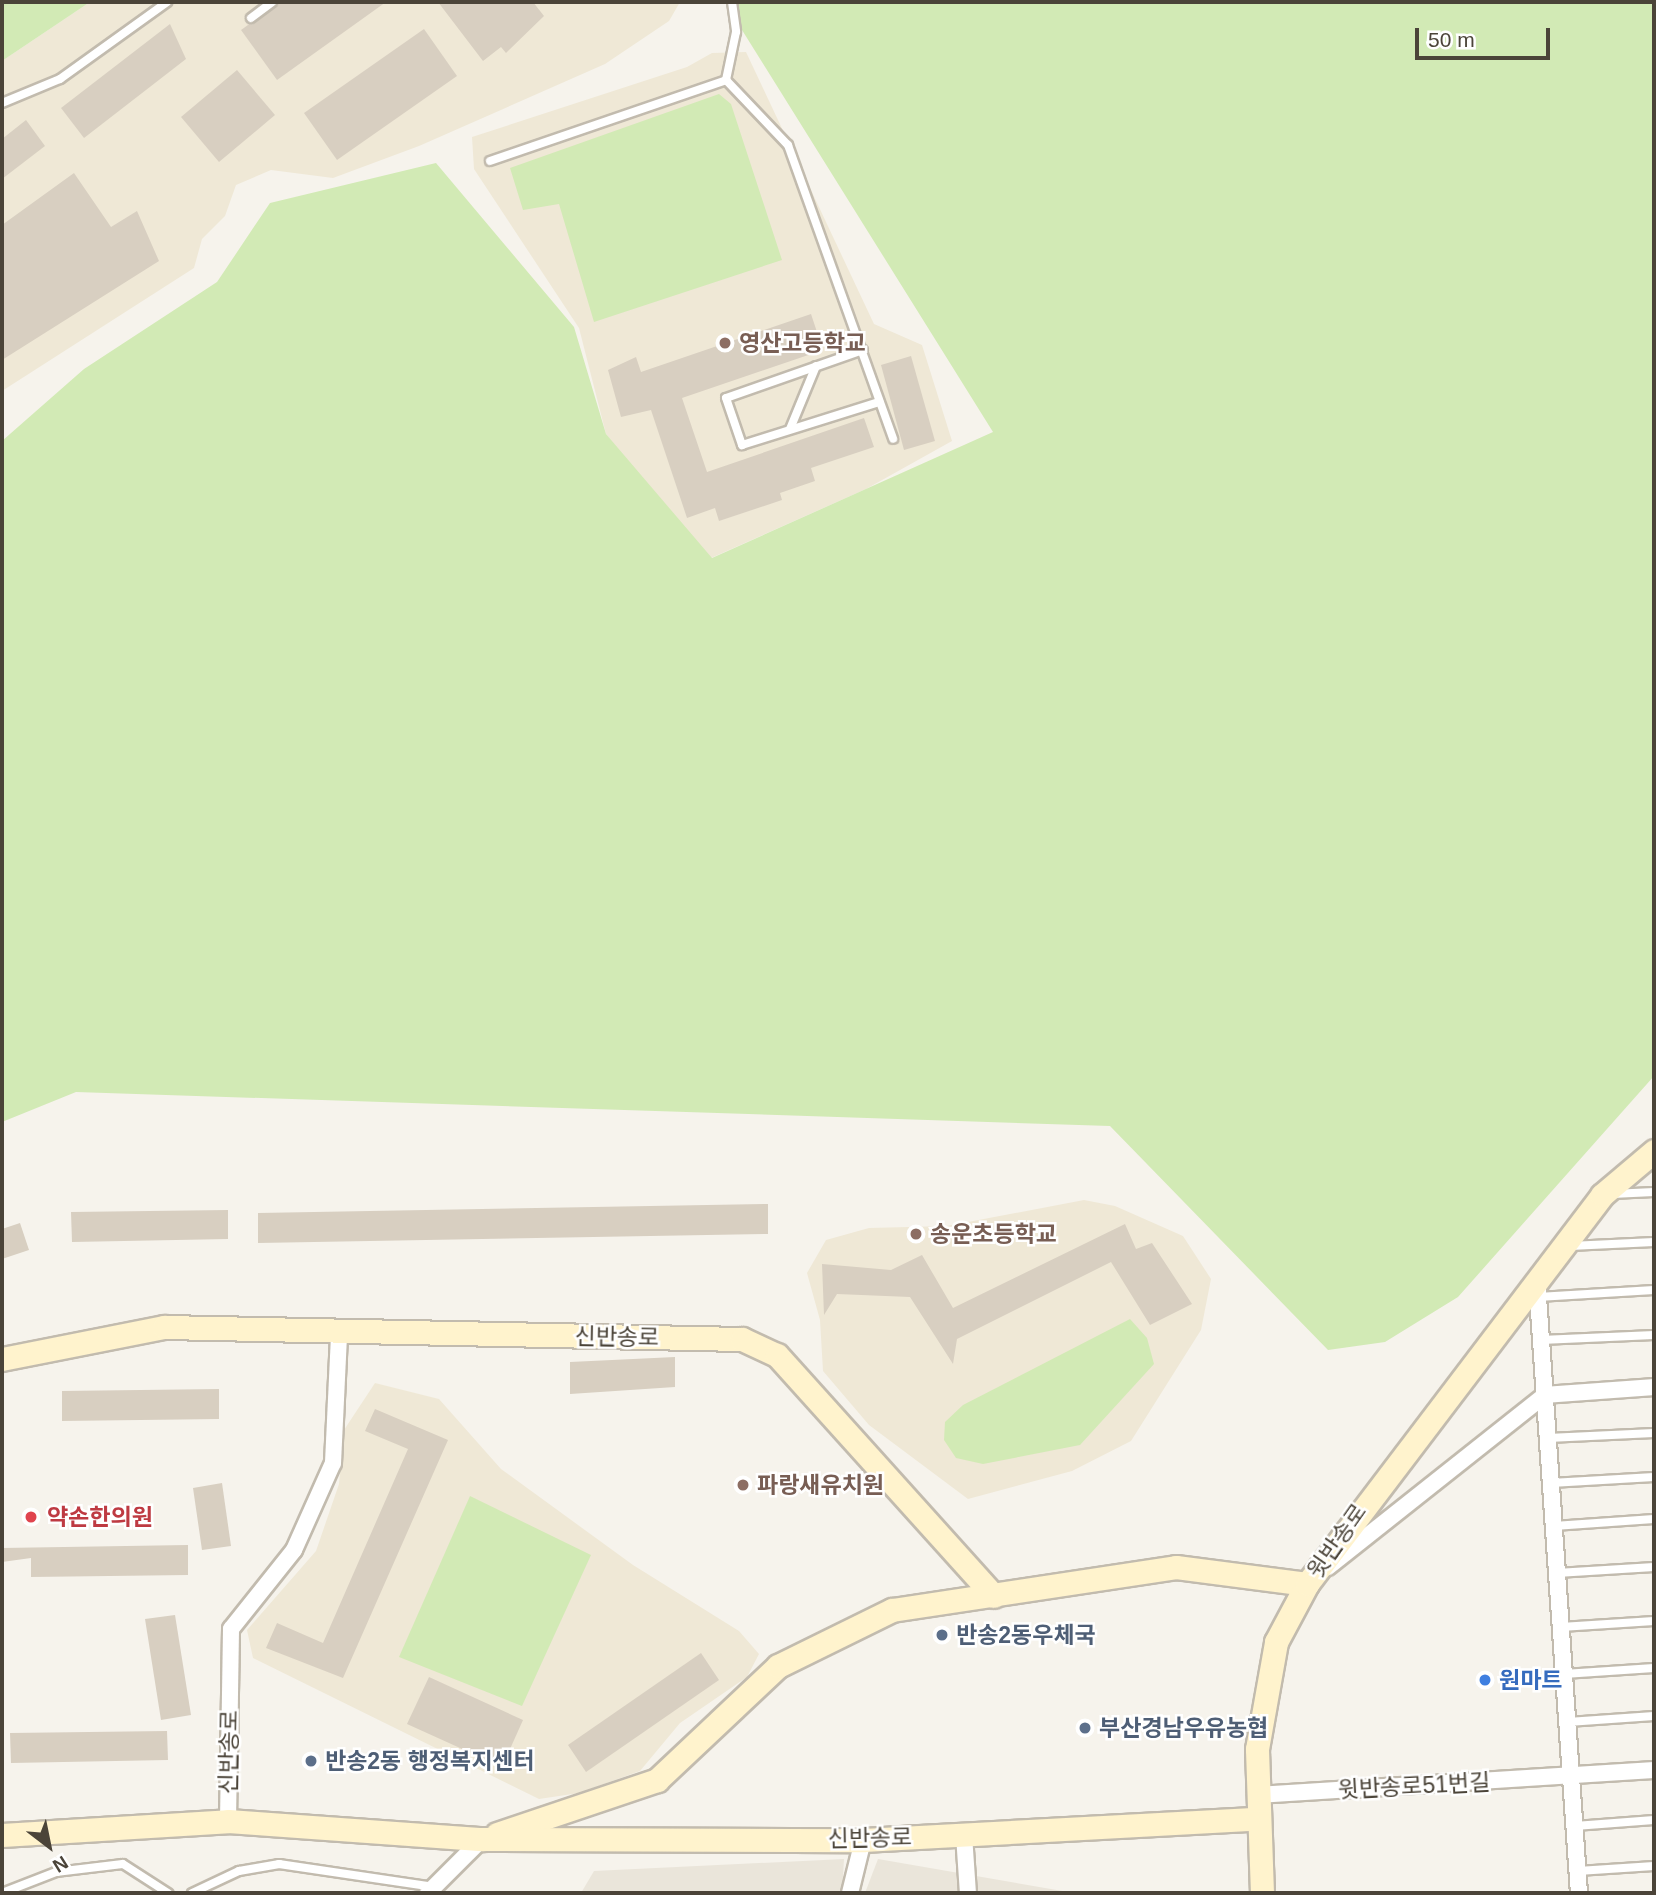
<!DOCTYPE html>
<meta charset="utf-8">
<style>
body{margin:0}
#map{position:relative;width:1656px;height:1895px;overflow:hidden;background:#f6f3ec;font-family:Helvetica,"Noto Sans KR",sans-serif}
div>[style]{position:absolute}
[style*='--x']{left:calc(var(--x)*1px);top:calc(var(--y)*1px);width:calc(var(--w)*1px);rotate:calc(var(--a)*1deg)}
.residential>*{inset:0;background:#eae5da}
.education>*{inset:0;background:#efe8d6}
.green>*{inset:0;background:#d2eab5}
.building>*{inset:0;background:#d8cfc1}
.roads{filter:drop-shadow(2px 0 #c2bbae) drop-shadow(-2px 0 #c2bbae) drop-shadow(0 2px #c2bbae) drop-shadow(0 -2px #c2bbae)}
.service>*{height:8px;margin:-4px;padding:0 4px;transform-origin:4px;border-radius:4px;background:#fff}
.minor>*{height:16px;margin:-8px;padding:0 8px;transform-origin:8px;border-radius:8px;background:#fff}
.secondary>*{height:23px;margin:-11.5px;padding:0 11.5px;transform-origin:11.5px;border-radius:11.5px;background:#fff3cd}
.dots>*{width:19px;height:19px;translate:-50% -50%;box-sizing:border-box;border:4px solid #fff;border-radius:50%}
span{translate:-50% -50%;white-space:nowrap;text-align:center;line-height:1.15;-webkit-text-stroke:5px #fff;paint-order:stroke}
.education-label{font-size:23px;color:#785e54;font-weight:700}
.left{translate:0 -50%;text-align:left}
.street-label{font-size:23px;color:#4b4439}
.health-label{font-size:23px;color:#be3a42;font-weight:700}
.service-label{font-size:23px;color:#4e5e75;font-weight:700}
.shop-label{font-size:23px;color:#366cbe;font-weight:700}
.frame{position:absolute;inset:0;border:4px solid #4b4439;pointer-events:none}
.north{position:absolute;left:14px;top:1811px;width:70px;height:70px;-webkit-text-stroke:5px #fff;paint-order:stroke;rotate:148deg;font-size:19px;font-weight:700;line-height:28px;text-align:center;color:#4b4439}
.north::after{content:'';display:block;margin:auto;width:24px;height:32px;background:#4b4439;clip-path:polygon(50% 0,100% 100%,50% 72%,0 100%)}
.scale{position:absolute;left:1415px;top:28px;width:135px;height:32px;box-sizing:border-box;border:4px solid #4b4439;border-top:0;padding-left:9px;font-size:21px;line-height:24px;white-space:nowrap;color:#4b4439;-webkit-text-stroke:5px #fff;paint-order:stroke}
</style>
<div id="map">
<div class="residential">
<i style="clip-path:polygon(844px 1859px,842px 1893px,581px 1893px,594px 1871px)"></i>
<i style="clip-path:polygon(878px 1859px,1074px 1893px,865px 1893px)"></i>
</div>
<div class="education">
<i style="clip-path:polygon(90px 2px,680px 2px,669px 21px,605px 64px,419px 146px,333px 178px,271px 170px,236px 185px,225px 216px,202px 239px,194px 268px,2px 391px,2px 61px)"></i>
<i style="clip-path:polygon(746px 52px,874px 324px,922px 345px,952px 441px,866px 489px,702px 562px,606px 434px,579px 328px,474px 169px,472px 137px,687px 67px,712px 53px)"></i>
<i style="clip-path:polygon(1084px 1200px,1115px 1206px,1183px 1236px,1211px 1279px,1201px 1330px,1131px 1441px,1072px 1471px,968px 1499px,869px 1425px,823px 1371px,820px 1320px,807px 1273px,826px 1240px,869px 1228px,947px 1226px)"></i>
<i style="clip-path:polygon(375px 1383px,439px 1399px,501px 1469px,633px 1565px,739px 1631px,759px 1654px,747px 1677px,680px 1723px,640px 1771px,579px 1793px,539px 1799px,253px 1658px,247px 1630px,316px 1551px,339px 1484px,344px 1430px)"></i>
</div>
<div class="green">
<i style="clip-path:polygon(2px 2px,90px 2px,2px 61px)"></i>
<i style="clip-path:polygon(739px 2px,1654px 2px,1654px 1076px,1458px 1297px,1385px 1342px,1328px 1350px,1110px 1126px,76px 1092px,2px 1122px,2px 441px,84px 369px,217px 282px,270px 203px,436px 163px,574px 327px,606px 434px,712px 558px,993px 432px,732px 14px)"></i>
<i style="clip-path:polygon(719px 94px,731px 104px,782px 260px,594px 322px,559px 204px,523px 210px,510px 168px)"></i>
<i style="clip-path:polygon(1130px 1319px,1147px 1338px,1154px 1364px,1080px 1445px,983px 1464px,956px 1458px,944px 1440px,945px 1422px,963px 1405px)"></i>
<i style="clip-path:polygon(470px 1496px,591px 1555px,522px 1706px,399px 1657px)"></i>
</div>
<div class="building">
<i style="clip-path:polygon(280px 2px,386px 2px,277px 80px,241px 30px)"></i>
<i style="clip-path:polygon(438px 2px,533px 2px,544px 16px,506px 53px,501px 47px,483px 61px)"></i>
<i style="clip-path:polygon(170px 24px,186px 59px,84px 138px,61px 108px)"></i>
<i style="clip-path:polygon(424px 29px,457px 76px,337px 160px,304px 113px)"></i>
<i style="clip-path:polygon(237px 70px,275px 115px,219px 162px,181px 117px)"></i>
<i style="clip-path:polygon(26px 120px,45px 146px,2px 179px,2px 139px)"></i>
<i style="clip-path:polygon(74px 173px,111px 227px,137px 211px,159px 261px,2px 360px,2px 225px)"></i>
<i style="clip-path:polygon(811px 314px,823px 350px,682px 398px,707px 472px,864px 418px,874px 447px,811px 468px,815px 481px,780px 493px,782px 500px,719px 521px,715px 508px,687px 518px,651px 410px,621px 417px,608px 370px,636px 357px,641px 372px)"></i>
<i style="clip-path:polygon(911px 356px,935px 441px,904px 450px,881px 365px)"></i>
<i style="clip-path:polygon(768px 1204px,768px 1234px,258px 1243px,258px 1213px)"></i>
<i style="clip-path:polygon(228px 1210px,228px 1239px,72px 1242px,71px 1212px)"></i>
<i style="clip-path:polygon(20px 1223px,29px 1250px,2px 1259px,2px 1229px)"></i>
<i style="clip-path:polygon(1125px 1224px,1136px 1249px,1152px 1243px,1192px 1304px,1150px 1325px,1111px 1262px,957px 1339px,953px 1364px,910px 1297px,837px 1294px,824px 1315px,822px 1264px,891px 1270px,922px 1255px,953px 1308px)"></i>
<i style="clip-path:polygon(675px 1357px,675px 1387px,570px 1394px,570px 1362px)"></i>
<i style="clip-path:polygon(219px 1389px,219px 1419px,62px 1421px,62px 1391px)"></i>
<i style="clip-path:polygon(375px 1409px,448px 1440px,343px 1678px,266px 1648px,277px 1623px,323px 1643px,408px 1449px,365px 1431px)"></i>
<i style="clip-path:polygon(222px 1483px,231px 1546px,202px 1550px,193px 1488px)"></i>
<i style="clip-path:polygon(188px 1545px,188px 1575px,31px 1577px,31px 1558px,2px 1562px,2px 1548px)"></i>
<i style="clip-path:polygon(175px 1615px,191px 1715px,161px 1720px,145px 1619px)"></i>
<i style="clip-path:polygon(701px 1653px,719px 1680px,586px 1772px,568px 1745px)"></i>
<i style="clip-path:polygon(429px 1677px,523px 1720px,502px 1767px,407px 1724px)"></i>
<i style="clip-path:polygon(167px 1731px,168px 1760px,11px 1763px,10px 1733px)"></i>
</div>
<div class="roads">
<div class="service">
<i style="--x:732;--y:2;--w:30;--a:82"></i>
<i style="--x:736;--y:32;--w:49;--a:101.8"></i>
<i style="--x:726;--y:80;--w:90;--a:46.4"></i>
<i style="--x:788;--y:145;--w:312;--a:70.3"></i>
<i style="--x:251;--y:18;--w:26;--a:-37"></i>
<i style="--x:2;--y:103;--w:63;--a:-22.5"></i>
<i style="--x:60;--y:79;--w:132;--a:-35.7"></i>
<i style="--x:490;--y:161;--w:250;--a:-18.9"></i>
<i style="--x:863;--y:350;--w:145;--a:160.7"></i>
<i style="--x:726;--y:398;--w:50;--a:71.2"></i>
<i style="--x:742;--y:445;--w:144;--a:-17.4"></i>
<i style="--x:790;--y:429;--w:68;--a:-67.6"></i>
<i style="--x:1612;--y:1194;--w:42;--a:-2.7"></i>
<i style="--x:1570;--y:1246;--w:84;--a:-2.7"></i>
<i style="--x:1538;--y:1297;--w:116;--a:-3.5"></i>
<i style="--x:1541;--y:1340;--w:113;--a:-2.5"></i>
<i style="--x:1548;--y:1438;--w:106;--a:-2.7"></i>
<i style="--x:1551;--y:1483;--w:103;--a:-3.3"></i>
<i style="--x:1554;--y:1526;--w:100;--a:-4"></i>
<i style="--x:1557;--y:1573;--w:97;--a:-3.5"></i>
<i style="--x:1561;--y:1627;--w:93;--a:-3.7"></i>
<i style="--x:1564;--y:1674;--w:90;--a:-3.8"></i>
<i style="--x:1568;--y:1722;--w:86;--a:-4"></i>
<i style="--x:1575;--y:1826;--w:79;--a:-4.3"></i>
<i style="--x:1578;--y:1871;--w:76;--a:-3.8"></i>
<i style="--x:2;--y:1893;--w:58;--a:-21.3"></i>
<i style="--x:56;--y:1872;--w:67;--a:-6.8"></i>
<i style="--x:123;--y:1864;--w:54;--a:32.8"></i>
<i style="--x:192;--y:1893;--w:52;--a:-25.1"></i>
<i style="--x:239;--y:1871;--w:41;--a:-9.9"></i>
<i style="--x:279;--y:1864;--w:157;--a:8.4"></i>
</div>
<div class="minor">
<i style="--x:1537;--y:1282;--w:612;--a:86.07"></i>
<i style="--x:1328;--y:1567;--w:277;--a:-38.4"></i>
<i style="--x:1545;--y:1395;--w:109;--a:-4.2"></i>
<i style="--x:1257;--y:1795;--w:398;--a:-3.6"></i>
<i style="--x:228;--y:1821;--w:192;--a:-89.1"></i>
<i style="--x:231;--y:1629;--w:101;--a:-51.4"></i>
<i style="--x:294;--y:1550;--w:95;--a:-65.9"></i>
<i style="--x:333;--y:1463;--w:129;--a:-87.3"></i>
<i style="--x:964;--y:1835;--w:58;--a:86.1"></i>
<i style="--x:428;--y:1893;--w:76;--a:-45"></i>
<i style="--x:850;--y:1893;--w:55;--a:-76.2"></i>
</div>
<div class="secondary">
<i style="--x:2;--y:1359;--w:165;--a:-11.2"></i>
<i style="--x:164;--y:1327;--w:578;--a:1.19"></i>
<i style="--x:742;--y:1339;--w:38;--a:25"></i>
<i style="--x:777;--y:1355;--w:324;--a:48"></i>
<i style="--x:497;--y:1834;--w:169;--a:-18.6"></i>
<i style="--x:657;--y:1780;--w:166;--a:-43.3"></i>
<i style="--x:778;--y:1666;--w:127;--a:-26.2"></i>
<i style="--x:892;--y:1610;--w:287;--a:-8.6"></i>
<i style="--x:1176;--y:1567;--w:132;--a:7.4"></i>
<i style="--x:2;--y:1835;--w:226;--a:-3.5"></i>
<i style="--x:228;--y:1821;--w:255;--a:4.1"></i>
<i style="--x:482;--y:1839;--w:381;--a:0.2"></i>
<i style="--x:863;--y:1840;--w:395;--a:-3.1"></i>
<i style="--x:1262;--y:1893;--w:144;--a:-92"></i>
<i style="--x:1257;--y:1749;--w:109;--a:-79.9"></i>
<i style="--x:1276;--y:1642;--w:66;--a:-61.9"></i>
<i style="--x:1307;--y:1584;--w:488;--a:-52.8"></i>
<i style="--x:1602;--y:1195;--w:68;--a:-40.2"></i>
</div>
</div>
<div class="dots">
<i style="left:725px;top:343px;background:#8d6e63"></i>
<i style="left:916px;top:1234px;background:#8d6e63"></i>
<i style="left:743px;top:1485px;background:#8d6e63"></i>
<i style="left:31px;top:1517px;background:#e0444e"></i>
<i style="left:942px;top:1635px;background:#5c6f8a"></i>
<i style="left:1485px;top:1680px;background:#3f7fe0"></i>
<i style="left:1085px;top:1728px;background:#5c6f8a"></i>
<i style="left:311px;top:1761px;background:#5c6f8a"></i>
</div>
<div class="education-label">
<span class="left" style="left:739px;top:343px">영산고등학교</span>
<span class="left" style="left:930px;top:1234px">송운초등학교</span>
<span class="left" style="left:757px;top:1485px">파랑새유치원</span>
</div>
<div class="street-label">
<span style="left:617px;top:1337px;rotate:1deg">신반송로</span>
<span style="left:1337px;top:1541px;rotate:-55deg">윗반송로</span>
<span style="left:229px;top:1752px;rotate:-89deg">신반송로</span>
<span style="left:1414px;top:1786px;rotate:-3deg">윗반송로51번길</span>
<span style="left:870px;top:1838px;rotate:-1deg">신반송로</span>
</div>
<div class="health-label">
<span class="left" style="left:47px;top:1517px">약손한의원</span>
</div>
<div class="service-label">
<span class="left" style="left:956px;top:1635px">반송2동우체국</span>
<span class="left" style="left:1099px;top:1728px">부산경남우유농협</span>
<span class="left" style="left:325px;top:1761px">반송2동 행정복지센터</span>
</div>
<div class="shop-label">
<span class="left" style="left:1499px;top:1680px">원마트</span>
</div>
<div class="frame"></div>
<div class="north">N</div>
<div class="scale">50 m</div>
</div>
